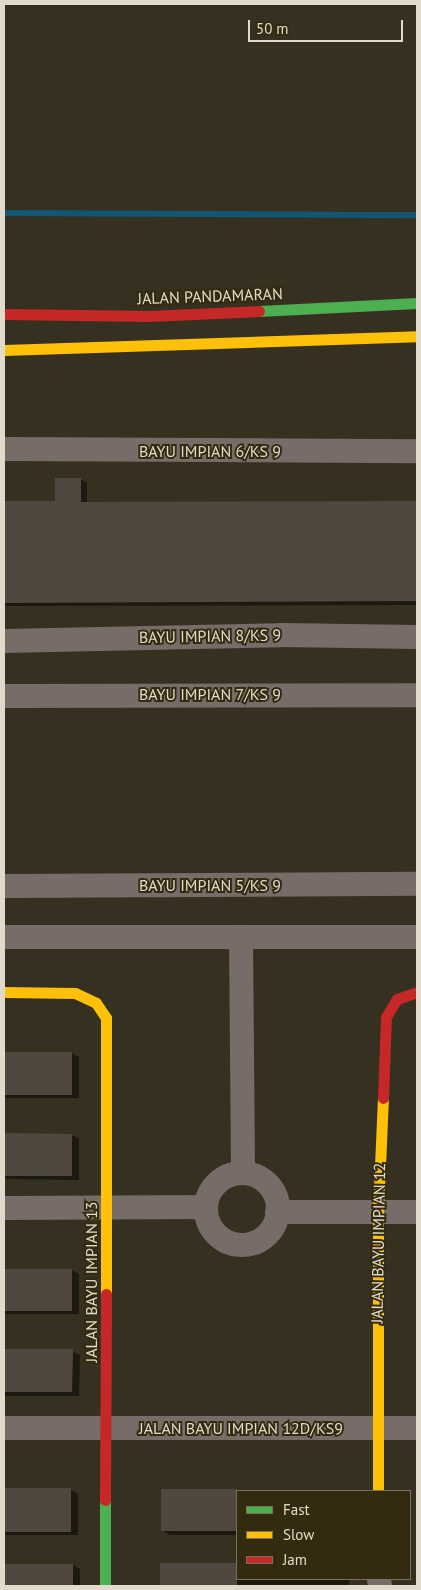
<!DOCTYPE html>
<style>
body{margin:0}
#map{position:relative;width:421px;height:1590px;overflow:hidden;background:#363021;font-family:"PT Sans",sans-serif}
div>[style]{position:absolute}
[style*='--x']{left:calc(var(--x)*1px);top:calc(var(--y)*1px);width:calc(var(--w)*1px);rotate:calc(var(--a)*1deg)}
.shadow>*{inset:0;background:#0007}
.stream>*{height:6px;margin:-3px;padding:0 3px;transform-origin:3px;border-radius:3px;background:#115774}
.building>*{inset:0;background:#50483e}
.street>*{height:24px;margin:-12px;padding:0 12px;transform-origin:12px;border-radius:12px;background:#776c68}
.street>.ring{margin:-12px;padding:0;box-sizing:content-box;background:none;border:24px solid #776c68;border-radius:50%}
.fast>*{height:11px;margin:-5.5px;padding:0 5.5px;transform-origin:5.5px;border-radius:5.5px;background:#4caf50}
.slow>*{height:11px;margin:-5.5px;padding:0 5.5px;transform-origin:5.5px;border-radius:5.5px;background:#ffc107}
.jam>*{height:11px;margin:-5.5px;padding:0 5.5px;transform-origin:5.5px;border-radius:5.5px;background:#c62828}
span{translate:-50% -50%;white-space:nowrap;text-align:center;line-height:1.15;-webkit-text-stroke:4px #342a0f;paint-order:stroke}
.street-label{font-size:16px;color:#e1dbcc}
.frame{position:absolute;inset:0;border:5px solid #e1dbcc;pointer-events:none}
.legend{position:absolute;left:236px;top:1490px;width:175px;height:90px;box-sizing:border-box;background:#342a0f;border:1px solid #79715b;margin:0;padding:6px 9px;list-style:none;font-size:15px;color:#e1dbcc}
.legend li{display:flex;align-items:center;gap:10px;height:25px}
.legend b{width:25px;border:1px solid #79715b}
.scale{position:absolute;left:248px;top:20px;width:155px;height:22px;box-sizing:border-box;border:2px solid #e1dbcc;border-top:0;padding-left:6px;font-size:15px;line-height:18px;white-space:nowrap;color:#e1dbcc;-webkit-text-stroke:4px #342a0f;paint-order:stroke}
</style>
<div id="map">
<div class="shadow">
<i style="clip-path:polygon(80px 479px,87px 483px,87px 503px,417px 502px,417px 605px,4px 606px,4px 502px,57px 502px)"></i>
<i style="clip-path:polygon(4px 1053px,72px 1053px,79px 1057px,79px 1098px,4px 1098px)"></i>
<i style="clip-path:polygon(4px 1135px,72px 1135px,79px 1139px,79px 1180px,4px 1179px)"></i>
<i style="clip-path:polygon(4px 1270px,72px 1270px,79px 1274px,79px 1314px,4px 1314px)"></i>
<i style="clip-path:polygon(4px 1350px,72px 1351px,80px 1355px,79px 1396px,4px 1396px)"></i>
<i style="clip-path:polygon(4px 1490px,71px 1490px,78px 1494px,78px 1535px,4px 1535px)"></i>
<i style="clip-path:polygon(163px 1491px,343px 1491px,237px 1491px,237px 1535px,170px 1535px,163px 1531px)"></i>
<i style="clip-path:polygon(161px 1564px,237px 1564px,237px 1579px,349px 1579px,349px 1586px,161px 1586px)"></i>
<i style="clip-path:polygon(4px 1565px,73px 1565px,80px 1569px,80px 1586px,4px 1586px)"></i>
</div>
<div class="stream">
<i style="--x:4;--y:213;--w:413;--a:0.3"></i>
</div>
<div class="building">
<i style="clip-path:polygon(55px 478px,81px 478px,81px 502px,417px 501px,417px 601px,4px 603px,4px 501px,55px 501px)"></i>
<i style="clip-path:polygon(4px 1052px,72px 1052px,72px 1095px,4px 1095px)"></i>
<i style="clip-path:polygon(4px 1133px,72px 1134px,72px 1176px,4px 1176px)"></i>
<i style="clip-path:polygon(4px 1269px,72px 1269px,72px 1311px,4px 1311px)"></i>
<i style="clip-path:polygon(4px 1349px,73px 1349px,72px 1392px,4px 1392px)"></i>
<i style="clip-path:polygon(4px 1488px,71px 1488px,71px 1532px,4px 1532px)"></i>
<i style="clip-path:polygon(161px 1489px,237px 1489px,237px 1531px,161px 1531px)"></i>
<i style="clip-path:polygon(160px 1563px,237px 1563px,237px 1586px,160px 1586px)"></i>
<i style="clip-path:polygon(4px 1564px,73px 1564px,73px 1586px,4px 1586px)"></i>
</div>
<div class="street">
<i style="--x:4;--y:449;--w:413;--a:0.3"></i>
<i style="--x:4;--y:641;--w:277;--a:-1.2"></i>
<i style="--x:281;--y:635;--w:136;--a:0.8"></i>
<i style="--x:4;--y:696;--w:413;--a:-0.1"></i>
<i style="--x:4;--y:886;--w:413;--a:-0.3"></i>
<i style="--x:4;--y:937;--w:413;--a:0"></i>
<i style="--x:241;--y:937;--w:236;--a:89.5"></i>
<i class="ring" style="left:206px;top:1173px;width:48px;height:48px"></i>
<i style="--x:4;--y:1208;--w:202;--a:-0.3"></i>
<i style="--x:277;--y:1212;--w:140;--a:0"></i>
<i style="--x:4;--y:1428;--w:413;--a:0"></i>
<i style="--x:379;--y:1579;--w:7;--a:82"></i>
</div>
<div class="fast">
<i style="--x:259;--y:311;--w:158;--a:-2.9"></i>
<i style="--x:105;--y:1586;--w:86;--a:-90"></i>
</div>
<div class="slow">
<i style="--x:4;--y:350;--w:413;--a:-1.9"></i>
<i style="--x:4;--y:992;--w:71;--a:0.8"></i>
<i style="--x:75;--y:993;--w:23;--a:25"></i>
<i style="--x:96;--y:1003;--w:18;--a:56"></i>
<i style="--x:106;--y:1018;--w:276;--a:90"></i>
<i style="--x:378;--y:1491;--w:279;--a:-90"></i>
<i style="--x:378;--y:1212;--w:114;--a:-87.5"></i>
</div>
<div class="jam">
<i style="--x:4;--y:314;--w:145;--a:0.8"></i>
<i style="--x:149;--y:316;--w:110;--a:-2.6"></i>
<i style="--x:383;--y:1098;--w:81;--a:-87.9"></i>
<i style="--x:386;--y:1017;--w:21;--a:-59"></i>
<i style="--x:397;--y:999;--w:21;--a:-19"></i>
<i style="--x:105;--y:1500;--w:206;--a:-89.7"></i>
</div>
<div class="street-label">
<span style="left:210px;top:296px;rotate:-2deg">JALAN PANDAMARAN</span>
<span style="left:210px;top:451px">BAYU IMPIAN 6/KS 9</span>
<span style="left:210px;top:636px;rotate:-1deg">BAYU IMPIAN 8/KS 9</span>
<span style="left:210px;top:694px">BAYU IMPIAN 7/KS 9</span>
<span style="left:210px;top:885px">BAYU IMPIAN 5/KS 9</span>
<span style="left:378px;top:1243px;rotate:-89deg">JALAN BAYU IMPIAN 12</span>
<span style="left:91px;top:1282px;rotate:-90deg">JALAN BAYU IMPIAN 13</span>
<span style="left:241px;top:1428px">JALAN BAYU IMPIAN 12D/KS9</span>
</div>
<div class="frame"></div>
<ul class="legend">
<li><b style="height:6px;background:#4caf50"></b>Fast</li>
<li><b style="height:6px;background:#ffc107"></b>Slow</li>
<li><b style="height:6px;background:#c62828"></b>Jam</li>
</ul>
<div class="scale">50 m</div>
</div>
